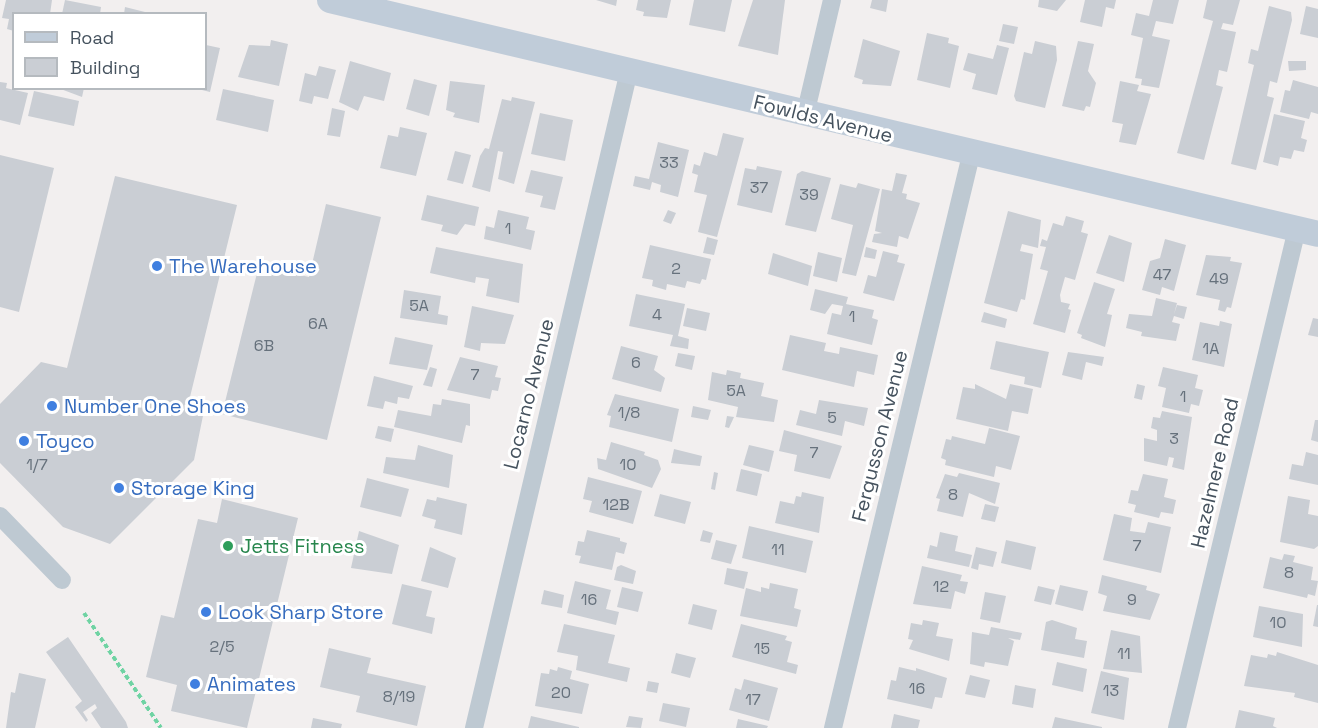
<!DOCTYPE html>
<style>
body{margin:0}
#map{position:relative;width:1318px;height:728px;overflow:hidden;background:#f2efef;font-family:"Space Grotesk",sans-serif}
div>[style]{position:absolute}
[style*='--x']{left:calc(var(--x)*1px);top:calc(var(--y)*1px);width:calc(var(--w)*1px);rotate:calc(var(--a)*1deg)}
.building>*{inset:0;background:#caced4}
.path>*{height:4px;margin-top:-2px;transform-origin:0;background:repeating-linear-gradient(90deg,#6fd3a3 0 4.5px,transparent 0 7.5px)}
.street>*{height:18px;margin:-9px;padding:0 9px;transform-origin:9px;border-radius:9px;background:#bec9d2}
.secondary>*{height:26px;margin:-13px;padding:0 13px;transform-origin:13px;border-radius:13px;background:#c0ccd9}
.dots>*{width:16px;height:16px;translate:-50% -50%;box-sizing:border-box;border:3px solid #fff;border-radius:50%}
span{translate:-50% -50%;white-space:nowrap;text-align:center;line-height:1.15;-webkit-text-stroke:6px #fff;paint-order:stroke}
.number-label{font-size:16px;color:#66717c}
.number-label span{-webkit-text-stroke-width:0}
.street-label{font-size:20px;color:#45525e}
.shop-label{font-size:20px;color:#366cbe}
.left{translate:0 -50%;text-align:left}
.leisure-label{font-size:20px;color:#27864d}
.legend{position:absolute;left:12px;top:12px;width:195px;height:78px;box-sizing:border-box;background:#fff;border:2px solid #b5babf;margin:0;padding:8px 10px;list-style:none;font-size:18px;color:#45525e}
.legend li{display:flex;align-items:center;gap:12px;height:30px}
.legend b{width:30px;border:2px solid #b5babf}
</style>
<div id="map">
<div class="building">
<i style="clip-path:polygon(6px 0,52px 0,50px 14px,14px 14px,14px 31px,7px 29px,9px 19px,2px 18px)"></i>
<i style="clip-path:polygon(65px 0,101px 7px,100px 14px,62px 14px)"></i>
<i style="clip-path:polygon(596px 0,617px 0,616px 6px)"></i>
<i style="clip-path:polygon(638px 0,671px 0,667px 18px,643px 16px,644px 12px,636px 10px)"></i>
<i style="clip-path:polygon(694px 0,732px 0,725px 32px,689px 25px)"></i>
<i style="clip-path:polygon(753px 0,785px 0,778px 55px,738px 46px)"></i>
<i style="clip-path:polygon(872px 0,888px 0,886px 12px,870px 8px)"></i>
<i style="clip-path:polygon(1039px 0,1066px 0,1057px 11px,1038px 7px)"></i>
<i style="clip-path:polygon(1085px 0,1116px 0,1114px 9px,1106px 7px,1102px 27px,1080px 22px)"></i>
<i style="clip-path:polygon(1153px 0,1179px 0,1173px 24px,1156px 21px,1152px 36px,1170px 40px,1159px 88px,1141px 85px,1142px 79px,1135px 78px,1143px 38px,1131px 35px,1136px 13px,1149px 16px)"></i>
<i style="clip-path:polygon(1207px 0,1240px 0,1233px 25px,1223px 23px,1221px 29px,1236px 32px,1227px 72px,1219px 70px,1216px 85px,1223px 87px,1204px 160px,1177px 153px,1213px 21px,1203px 18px)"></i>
<i style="clip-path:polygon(1269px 6px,1291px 12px,1292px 20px,1277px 83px,1270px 81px,1267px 96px,1274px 98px,1256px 170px,1231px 164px,1254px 65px,1248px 63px,1251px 49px,1258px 51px)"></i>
<i style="clip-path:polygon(1306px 6px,1318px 9px,1318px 38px,1300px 34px)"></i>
<i style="clip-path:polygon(125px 7px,149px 13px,149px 14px,124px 14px)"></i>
<i style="clip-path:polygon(1003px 24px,1018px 27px,1014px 44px,999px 41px)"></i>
<i style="clip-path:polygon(927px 33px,949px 38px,948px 43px,959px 46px,950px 88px,917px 80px)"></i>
<i style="clip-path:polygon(863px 39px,900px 51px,891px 86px,862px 84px,863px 80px,854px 77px)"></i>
<i style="clip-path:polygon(271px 40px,288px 44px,279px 86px,238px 77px,249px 45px,270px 46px)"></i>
<i style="clip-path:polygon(1035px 41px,1056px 46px,1057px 60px,1045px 108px,1016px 101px,1014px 96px,1024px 52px,1032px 54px)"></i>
<i style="clip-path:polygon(1078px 41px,1094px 44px,1088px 71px,1096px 83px,1090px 107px,1086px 106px,1084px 111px,1062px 106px)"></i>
<i style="clip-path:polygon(206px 45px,220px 48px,210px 92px,198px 89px,206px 88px)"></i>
<i style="clip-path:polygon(997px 45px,1009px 48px,997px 95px,972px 89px,976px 74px,963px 70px,968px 53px,993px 59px)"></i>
<i style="clip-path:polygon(350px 61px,391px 73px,384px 101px,364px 96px,358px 111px,339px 102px)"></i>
<i style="clip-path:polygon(1288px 61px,1306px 61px,1306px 70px,1289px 71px)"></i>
<i style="clip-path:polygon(319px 66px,336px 70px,328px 99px,314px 96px,312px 104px,299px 101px,305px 73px,316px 76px)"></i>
<i style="clip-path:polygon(414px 79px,437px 85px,429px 116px,406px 109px)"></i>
<i style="clip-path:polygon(1293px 80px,1318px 87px,1318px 114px,1311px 112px,1309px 119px,1280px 112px,1285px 90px,1290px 91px)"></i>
<i style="clip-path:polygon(450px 81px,485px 85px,479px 123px,453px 117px,455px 113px,446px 110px)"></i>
<i style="clip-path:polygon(1120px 81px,1139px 85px,1137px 91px,1151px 94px,1136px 145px,1119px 142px,1123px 124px,1112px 122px)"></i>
<i style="clip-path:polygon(0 82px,7px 83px,6px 88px,28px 93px,20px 125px,0 120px)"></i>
<i style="clip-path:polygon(58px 88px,84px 88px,82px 97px)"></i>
<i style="clip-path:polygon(223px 89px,274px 100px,268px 132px,216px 120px)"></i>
<i style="clip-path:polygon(34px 91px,79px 101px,74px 126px,28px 116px)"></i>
<i style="clip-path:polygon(512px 97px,535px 102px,514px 184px,498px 179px,503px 152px,498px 151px,490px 192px,472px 187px,480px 156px,485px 148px,489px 149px,502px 99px,511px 101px)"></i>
<i style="clip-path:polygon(332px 108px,345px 111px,340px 137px,327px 135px)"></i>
<i style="clip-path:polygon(540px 113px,573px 120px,565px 161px,531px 154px)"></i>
<i style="clip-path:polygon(1274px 114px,1305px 121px,1301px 138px,1307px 140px,1304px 152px,1294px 150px,1291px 159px,1280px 157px,1278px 166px,1263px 162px)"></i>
<i style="clip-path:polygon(400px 127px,427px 133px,416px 176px,380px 168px,388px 135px,398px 137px)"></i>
<i style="clip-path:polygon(723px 133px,744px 138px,717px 237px,698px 232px,707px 195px,694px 192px,698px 175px,692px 173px,694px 164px,700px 166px,704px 152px,717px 156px)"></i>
<i style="clip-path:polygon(658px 142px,689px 150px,678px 197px,660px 192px,661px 185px,652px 182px,650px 190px,633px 186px,635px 176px,649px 179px)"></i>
<i style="clip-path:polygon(455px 151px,471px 155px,463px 184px,447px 180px)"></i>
<i style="clip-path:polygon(0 155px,54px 168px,19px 312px,0 307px)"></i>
<i style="clip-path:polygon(757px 166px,782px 171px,772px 213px,737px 205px,745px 168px,756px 170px)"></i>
<i style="clip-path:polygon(531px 170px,563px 177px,555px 210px,540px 207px,543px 196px,525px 192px)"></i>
<i style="clip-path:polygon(802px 171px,831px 178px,816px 232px,785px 225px,797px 174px)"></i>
<i style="clip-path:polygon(896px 173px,907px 175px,902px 193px,907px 194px,906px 199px,920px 203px,908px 239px,899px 236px,897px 247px,872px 242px,874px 234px,882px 233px,875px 231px,882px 189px,892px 191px)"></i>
<i style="clip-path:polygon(115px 176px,237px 205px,190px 397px,206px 401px,194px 460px,110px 544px,63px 527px,0 463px,0 404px,41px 362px,67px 368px)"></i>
<i style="clip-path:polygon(858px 183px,880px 189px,856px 276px,842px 273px,853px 225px,831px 219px,840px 184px,856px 188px)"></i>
<i style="clip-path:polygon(427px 195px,479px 207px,475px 226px,465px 224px,457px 235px,441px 231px,443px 225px,421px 220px)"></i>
<i style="clip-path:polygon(326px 204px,381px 217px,327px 440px,222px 414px,259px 265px,309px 277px)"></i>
<i style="clip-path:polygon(498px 210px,529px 217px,526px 229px,535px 231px,531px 250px,484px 239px,486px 226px,494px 228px)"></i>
<i style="clip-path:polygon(668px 210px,676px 213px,671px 224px,663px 221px)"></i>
<i style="clip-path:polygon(1008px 211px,1041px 220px,1038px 248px,1022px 244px,1020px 251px,1033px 254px,1025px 300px,1021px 299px,1017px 312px,984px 303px)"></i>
<i style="clip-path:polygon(1066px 216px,1084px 221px,1081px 232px,1088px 234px,1075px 280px,1065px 277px,1060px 295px,1061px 302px,1070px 304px,1068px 309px,1071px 310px,1065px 333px,1033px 324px,1048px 271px,1040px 269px,1046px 247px,1040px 246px,1042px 239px,1047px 241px,1053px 223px,1063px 226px)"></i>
<i style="clip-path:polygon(1109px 235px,1132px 243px,1124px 282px,1096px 273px)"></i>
<i style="clip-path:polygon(707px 237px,718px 240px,714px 255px,703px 253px)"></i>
<i style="clip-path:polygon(1165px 239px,1186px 245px,1174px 291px,1162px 287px,1160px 295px,1142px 290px,1150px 261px,1160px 258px)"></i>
<i style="clip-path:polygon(650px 245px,711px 259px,706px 280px,702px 279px,700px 284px,687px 281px,685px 288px,667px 284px,666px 290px,652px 286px,653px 280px,642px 278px)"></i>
<i style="clip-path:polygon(436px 247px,523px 264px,519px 303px,486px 296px,489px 279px,476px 277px,475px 283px,430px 273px)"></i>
<i style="clip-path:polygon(866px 247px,877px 250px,875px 259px,864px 257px)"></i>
<i style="clip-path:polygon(883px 251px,899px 255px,897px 262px,905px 264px,894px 301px,863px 293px,868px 275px,876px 277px)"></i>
<i style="clip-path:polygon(818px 252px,842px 258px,837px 282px,813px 276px)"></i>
<i style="clip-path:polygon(773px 253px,812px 266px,808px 286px,768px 274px)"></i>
<i style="clip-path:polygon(1206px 255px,1231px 257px,1230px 261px,1242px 263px,1231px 308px,1227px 307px,1225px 312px,1218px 310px,1220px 300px,1196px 295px)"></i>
<i style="clip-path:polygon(1094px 282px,1115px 289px,1107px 314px,1112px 315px,1105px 347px,1081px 338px,1082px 335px,1077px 333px)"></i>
<i style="clip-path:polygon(815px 289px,848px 297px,846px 304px,874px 310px,872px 318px,878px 320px,872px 345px,827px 334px,832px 313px,841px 315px,843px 306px,832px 304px,825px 314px,810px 310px)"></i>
<i style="clip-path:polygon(404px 290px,441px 296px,438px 314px,448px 316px,447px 325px,400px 318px)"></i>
<i style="clip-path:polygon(636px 294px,685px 304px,678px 336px,689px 339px,688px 349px,670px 346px,673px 335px,629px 326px)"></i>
<i style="clip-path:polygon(1156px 298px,1177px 303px,1174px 314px,1177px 305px,1187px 307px,1184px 319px,1174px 316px,1172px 322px,1180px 324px,1176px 341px,1141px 336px,1142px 332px,1126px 328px,1129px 314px,1152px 316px)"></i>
<i style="clip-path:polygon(472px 306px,514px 315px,505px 344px,481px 343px,480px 351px,464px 347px)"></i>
<i style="clip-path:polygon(687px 308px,710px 313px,706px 331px,683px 326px)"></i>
<i style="clip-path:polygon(984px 312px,1007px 319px,1005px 328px,981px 322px)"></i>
<i style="clip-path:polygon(1313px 318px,1318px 319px,1318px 337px,1308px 335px)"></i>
<i style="clip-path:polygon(1220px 321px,1232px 324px,1224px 367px,1192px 360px,1200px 322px,1219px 326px)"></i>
<i style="clip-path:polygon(790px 335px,826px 343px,824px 351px,839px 354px,840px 347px,878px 355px,874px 375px,857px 371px,854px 387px,782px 370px)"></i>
<i style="clip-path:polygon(395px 337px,433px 345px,427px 370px,389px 364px)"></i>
<i style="clip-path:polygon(996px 341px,1049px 352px,1041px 388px,1024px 384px,1025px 377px,990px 369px)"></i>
<i style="clip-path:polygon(621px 346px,658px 356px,654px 370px,665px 378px,661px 392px,612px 379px)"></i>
<i style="clip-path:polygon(1068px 352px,1104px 357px,1102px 366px,1086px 362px,1082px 380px,1062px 375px)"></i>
<i style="clip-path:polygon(678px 353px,695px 356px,692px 370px,675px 366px)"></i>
<i style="clip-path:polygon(460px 357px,498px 366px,495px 377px,501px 378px,498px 391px,492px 390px,490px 399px,447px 390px)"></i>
<i style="clip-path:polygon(430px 367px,437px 369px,432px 387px,423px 385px)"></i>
<i style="clip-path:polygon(1163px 367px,1198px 375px,1195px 388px,1203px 390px,1199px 406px,1191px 404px,1189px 413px,1162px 407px,1166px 388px,1158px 386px)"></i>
<i style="clip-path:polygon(727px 370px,741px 373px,740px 378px,764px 383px,761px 396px,778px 400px,774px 422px,736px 417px,738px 407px,708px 400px,712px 372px,726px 375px)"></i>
<i style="clip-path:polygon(374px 376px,413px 386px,409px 399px,398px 397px,397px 404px,385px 401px,383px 409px,367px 406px)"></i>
<i style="clip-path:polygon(975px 384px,1006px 399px,1010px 384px,1033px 389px,1028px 414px,1012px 411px,1008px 431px,956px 419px,963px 387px,975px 389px)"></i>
<i style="clip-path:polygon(1137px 384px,1145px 386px,1142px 400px,1134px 398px)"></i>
<i style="clip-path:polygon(615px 394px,679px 409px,672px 442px,609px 427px,611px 416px,607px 415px)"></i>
<i style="clip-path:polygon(442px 399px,470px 404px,470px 426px,466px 425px,462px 443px,394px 427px,398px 410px,431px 416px,433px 404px,441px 405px)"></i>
<i style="clip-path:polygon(819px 400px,868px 408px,864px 426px,845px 421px,842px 436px,796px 425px,800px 410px,816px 414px)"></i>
<i style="clip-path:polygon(693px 406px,711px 410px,708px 420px,691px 417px)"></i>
<i style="clip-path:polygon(1162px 411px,1192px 417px,1184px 470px,1172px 467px,1174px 458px,1169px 457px,1167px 466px,1144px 461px,1144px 438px,1157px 441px,1157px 430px,1151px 428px,1153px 417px,1160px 418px)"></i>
<i style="clip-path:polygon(727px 416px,734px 417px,729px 428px,725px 427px)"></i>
<i style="clip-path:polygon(1315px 420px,1318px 420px,1318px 442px,1311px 440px)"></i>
<i style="clip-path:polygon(378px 426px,394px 429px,391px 442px,375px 438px)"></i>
<i style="clip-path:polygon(989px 428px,1020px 436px,1011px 470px,996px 466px,994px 477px,945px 465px,946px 460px,941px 458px,946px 439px,951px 440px,952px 436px,985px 444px)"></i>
<i style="clip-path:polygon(784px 430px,842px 446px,830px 479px,794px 471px,797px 455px,779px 451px)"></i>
<i style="clip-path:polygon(611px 442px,645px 452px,644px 455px,658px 460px,661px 469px,652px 488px,598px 469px,597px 458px,606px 460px)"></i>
<i style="clip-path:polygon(418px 445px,453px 455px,449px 488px,383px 473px,386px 457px,415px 460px)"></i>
<i style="clip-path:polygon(749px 445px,774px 451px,769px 472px,743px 465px)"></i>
<i style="clip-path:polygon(674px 449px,702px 456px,700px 466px,671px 463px)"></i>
<i style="clip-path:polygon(1306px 452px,1318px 455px,1318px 485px,1289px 479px,1292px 464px,1303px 466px)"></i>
<i style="clip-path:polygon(741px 469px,762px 474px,757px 496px,736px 491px)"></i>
<i style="clip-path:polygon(714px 472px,718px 473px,715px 490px,711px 489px)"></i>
<i style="clip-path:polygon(959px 473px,1000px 483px,995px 504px,969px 493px,963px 517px,937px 511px,940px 499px,936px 498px,945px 474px,957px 477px)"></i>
<i style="clip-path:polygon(1143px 474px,1168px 479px,1164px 497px,1176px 500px,1173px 514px,1161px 512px,1159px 518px,1134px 512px,1136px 505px,1128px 503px,1131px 490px,1138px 491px)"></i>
<i style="clip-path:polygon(588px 477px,642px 491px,633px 524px,589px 512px,592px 501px,583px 499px)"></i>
<i style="clip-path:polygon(367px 478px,409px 489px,401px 517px,360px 507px)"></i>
<i style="clip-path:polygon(802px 492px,824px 497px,819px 533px,775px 523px,780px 501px,794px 504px,796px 496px,801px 497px)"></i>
<i style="clip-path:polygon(660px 494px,691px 502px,685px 524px,654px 516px)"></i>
<i style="clip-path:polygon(1288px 496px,1310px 500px,1308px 514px,1318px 516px,1318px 546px,1314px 549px,1280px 542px)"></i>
<i style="clip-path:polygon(437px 497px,467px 504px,462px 535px,434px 528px,436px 520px,422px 516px,427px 499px,436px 501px)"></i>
<i style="clip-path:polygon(222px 499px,298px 518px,247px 728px,171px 711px,177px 685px,146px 677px,161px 615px,174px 618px,198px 519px,217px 523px)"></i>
<i style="clip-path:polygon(985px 504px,999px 507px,995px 522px,981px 519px)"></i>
<i style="clip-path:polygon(1114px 514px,1132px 518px,1130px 531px,1145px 533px,1148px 522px,1171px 527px,1161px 573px,1103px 560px)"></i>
<i style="clip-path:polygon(749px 526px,813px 541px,806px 573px,742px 558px)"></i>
<i style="clip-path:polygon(587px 530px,620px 538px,620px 541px,627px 543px,624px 554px,616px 552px,612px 570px,579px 563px,581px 556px,575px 555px,578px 541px,584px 542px)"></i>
<i style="clip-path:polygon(703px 530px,713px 533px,710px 543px,700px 541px)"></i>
<i style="clip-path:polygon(359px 531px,399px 545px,392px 574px,351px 568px)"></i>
<i style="clip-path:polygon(940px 532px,958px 536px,955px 551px,972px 555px,969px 567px,927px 558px,930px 545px,937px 547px)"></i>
<i style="clip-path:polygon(716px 540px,737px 545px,731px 564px,711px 559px)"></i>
<i style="clip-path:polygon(1006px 540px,1036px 547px,1031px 570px,1001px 563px)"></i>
<i style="clip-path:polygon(430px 547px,456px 558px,448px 588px,421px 581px)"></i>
<i style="clip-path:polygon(976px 547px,997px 552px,993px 567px,979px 564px,978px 570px,971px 568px)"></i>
<i style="clip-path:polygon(1284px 554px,1295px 556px,1293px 562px,1313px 567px,1311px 580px,1318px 581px,1315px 596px,1308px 594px,1307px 598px,1263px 588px,1270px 557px,1282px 560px)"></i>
<i style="clip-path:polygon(621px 565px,636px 571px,633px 584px,614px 580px,617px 567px)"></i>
<i style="clip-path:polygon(922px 566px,962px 575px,960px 581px,968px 582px,965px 594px,955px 591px,951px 609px,913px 604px)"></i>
<i style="clip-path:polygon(727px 568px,748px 572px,744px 589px,724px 584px)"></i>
<i style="clip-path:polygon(1102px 575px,1147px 586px,1146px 590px,1160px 594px,1150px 620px,1103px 611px,1107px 596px,1098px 593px)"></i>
<i style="clip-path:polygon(575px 581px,611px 590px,606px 609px,619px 612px,616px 625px,567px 613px)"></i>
<i style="clip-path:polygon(770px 583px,798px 589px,794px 608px,801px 610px,797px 627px,740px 616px,746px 588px,761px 592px,761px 587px,769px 589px)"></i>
<i style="clip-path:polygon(402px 584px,432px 591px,426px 616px,435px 618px,432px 634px,392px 624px)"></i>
<i style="clip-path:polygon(1060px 585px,1088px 591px,1083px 611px,1055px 604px)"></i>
<i style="clip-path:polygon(1038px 586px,1055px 590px,1051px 605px,1034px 601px)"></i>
<i style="clip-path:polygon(622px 587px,643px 592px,638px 612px,617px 607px)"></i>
<i style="clip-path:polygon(544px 590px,564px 595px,562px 608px,541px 604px)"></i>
<i style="clip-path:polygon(985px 592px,1006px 596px,1000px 623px,980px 619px)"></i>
<i style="clip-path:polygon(693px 604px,717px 610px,712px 630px,688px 624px)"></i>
<i style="clip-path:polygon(1317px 605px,1318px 605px,1318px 627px,1313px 626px)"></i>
<i style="clip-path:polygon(1259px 606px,1303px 614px,1302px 647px,1253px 637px)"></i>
<i style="clip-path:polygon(923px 620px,939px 623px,936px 636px,953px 639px,949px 661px,909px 649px,913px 640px,908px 639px,911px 623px,922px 625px)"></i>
<i style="clip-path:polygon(1052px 620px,1077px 628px,1075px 639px,1087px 641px,1084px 658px,1041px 650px,1046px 622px)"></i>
<i style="clip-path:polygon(564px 624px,615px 635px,608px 663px,630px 668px,627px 682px,576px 670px,578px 656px,557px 652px)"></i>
<i style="clip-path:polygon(741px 624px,787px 636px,785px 640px,792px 642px,787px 662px,798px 665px,796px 674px,732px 657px)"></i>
<i style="clip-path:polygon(991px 627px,1022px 633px,1020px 640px,1008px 638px,1014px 641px,1008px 666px,985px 662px,984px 667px,970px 664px,972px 632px,989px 635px)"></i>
<i style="clip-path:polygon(1111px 630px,1140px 636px,1142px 673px,1103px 669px)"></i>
<i style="clip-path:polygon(68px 637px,126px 722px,128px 728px,101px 728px,91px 713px,97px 708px,95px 704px,83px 712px,88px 720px,86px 722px,75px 707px,82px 701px,46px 652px)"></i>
<i style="clip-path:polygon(329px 648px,371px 658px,367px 673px,426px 686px,417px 726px,356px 712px,360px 696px,320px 687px)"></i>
<i style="clip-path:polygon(1277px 652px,1318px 665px,1318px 703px,1294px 697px,1295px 693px,1244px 686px,1251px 655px,1267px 658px,1268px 654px,1276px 656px)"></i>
<i style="clip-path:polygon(676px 653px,696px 658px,690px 678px,671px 673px)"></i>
<i style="clip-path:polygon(1057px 662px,1087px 669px,1083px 692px,1052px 685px)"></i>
<i style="clip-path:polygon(558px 667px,572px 671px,570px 679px,589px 684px,582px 714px,535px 706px,541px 673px,549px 674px,550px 669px,557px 671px)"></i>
<i style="clip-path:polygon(899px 667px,916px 671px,916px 668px,947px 678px,942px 698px,935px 697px,932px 709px,887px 699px,891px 680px,896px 681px)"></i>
<i style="clip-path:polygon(1101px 671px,1129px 678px,1124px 720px,1091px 713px)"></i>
<i style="clip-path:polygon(19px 673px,46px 679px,35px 728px,6px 728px,11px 692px,15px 693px)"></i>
<i style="clip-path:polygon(970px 675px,990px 680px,985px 698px,965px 694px)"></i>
<i style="clip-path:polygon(744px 679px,778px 688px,769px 721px,729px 710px,735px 688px,741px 690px)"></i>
<i style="clip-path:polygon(648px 681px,659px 683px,657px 693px,646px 691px)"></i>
<i style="clip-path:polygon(1015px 685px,1036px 689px,1033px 708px,1012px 704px)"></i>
<i style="clip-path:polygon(663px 703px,690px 708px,686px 727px,659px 721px)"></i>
<i style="clip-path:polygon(1239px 710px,1275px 718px,1273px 726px,1277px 728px,1235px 728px)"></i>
<i style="clip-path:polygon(894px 714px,920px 720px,918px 728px,891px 728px)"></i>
<i style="clip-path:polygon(531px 716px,579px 727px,579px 728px,528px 728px)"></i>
<i style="clip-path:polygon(629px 716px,643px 718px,641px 728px,626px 727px)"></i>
<i style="clip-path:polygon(1055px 717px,1102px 727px,1102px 728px,1052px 728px)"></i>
<i style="clip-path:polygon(313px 718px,342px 724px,341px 728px,311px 728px)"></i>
<i style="clip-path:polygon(738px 719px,768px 726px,767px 728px,736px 728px)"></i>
</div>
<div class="path">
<i style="--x:84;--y:613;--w:138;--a:56.2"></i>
</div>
<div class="street">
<i style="--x:805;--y:115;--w:118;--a:-76.8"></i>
<i style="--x:0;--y:516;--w:89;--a:45.9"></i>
<i style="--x:474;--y:728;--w:675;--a:-76.73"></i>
<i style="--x:833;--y:728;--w:589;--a:-76.46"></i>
<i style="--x:1177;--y:728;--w:513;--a:-76.48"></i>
</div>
<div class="secondary">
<i style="--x:330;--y:0;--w:1015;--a:13.32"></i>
</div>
<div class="dots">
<i style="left:157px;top:266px;background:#3f7fe0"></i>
<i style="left:52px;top:406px;background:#3f7fe0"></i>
<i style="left:24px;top:441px;background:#3f7fe0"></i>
<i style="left:119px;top:488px;background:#3f7fe0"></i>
<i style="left:228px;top:546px;background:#2e9e5b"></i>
<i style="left:206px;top:612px;background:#3f7fe0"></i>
<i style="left:195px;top:684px;background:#3f7fe0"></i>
</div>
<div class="number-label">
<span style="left:669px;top:163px">33</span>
<span style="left:759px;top:188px">37</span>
<span style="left:809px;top:195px">39</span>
<span style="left:508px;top:229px">1</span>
<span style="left:676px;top:269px">2</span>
<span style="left:1162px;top:275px">47</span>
<span style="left:1219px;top:279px">49</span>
<span style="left:419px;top:306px">5A</span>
<span style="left:657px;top:315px">4</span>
<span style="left:852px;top:317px">1</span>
<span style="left:318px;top:324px">6A</span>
<span style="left:264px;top:346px">6B</span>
<span style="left:1211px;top:349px">1A</span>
<span style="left:636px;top:363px">6</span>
<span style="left:475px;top:375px">7</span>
<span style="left:736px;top:391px">5A</span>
<span style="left:1183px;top:397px">1</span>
<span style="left:629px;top:413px">1/8</span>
<span style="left:832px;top:418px">5</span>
<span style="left:1174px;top:439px">3</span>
<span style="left:814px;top:453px">7</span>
<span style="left:37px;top:465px">1/7</span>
<span style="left:628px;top:465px">10</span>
<span style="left:953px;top:495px">8</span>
<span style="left:616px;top:505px">12B</span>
<span style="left:1137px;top:546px">7</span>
<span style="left:778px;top:550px">11</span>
<span style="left:1289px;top:573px">8</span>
<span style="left:941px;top:587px">12</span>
<span style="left:589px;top:600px">16</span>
<span style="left:1132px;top:600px">9</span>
<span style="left:1278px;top:623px">10</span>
<span style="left:222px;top:647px">2/5</span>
<span style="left:762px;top:649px">15</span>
<span style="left:1124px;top:654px">11</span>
<span style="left:917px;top:689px">16</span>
<span style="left:1111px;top:691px">13</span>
<span style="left:561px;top:693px">20</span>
<span style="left:399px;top:697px">8/19</span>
<span style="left:753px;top:700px">17</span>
</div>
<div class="street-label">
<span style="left:823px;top:119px;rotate:14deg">Fowlds Avenue</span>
<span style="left:529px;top:394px;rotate:-76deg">Locarno Avenue</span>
<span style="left:880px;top:436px;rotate:-76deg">Fergusson Avenue</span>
<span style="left:1215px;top:473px;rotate:-77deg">Hazelmere Road</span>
</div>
<div class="shop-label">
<span class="left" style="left:169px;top:266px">The Warehouse</span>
<span class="left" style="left:64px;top:406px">Number One Shoes</span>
<span class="left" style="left:36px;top:441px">Toyco</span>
<span class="left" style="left:131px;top:488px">Storage King</span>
<span class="left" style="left:218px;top:612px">Look Sharp Store</span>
<span class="left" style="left:207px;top:684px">Animates</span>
</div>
<div class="leisure-label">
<span class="left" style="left:240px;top:546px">Jetts Fitness</span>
</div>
<ul class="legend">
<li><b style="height:8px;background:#c0ccd9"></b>Road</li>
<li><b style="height:16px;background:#caced4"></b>Building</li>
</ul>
</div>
